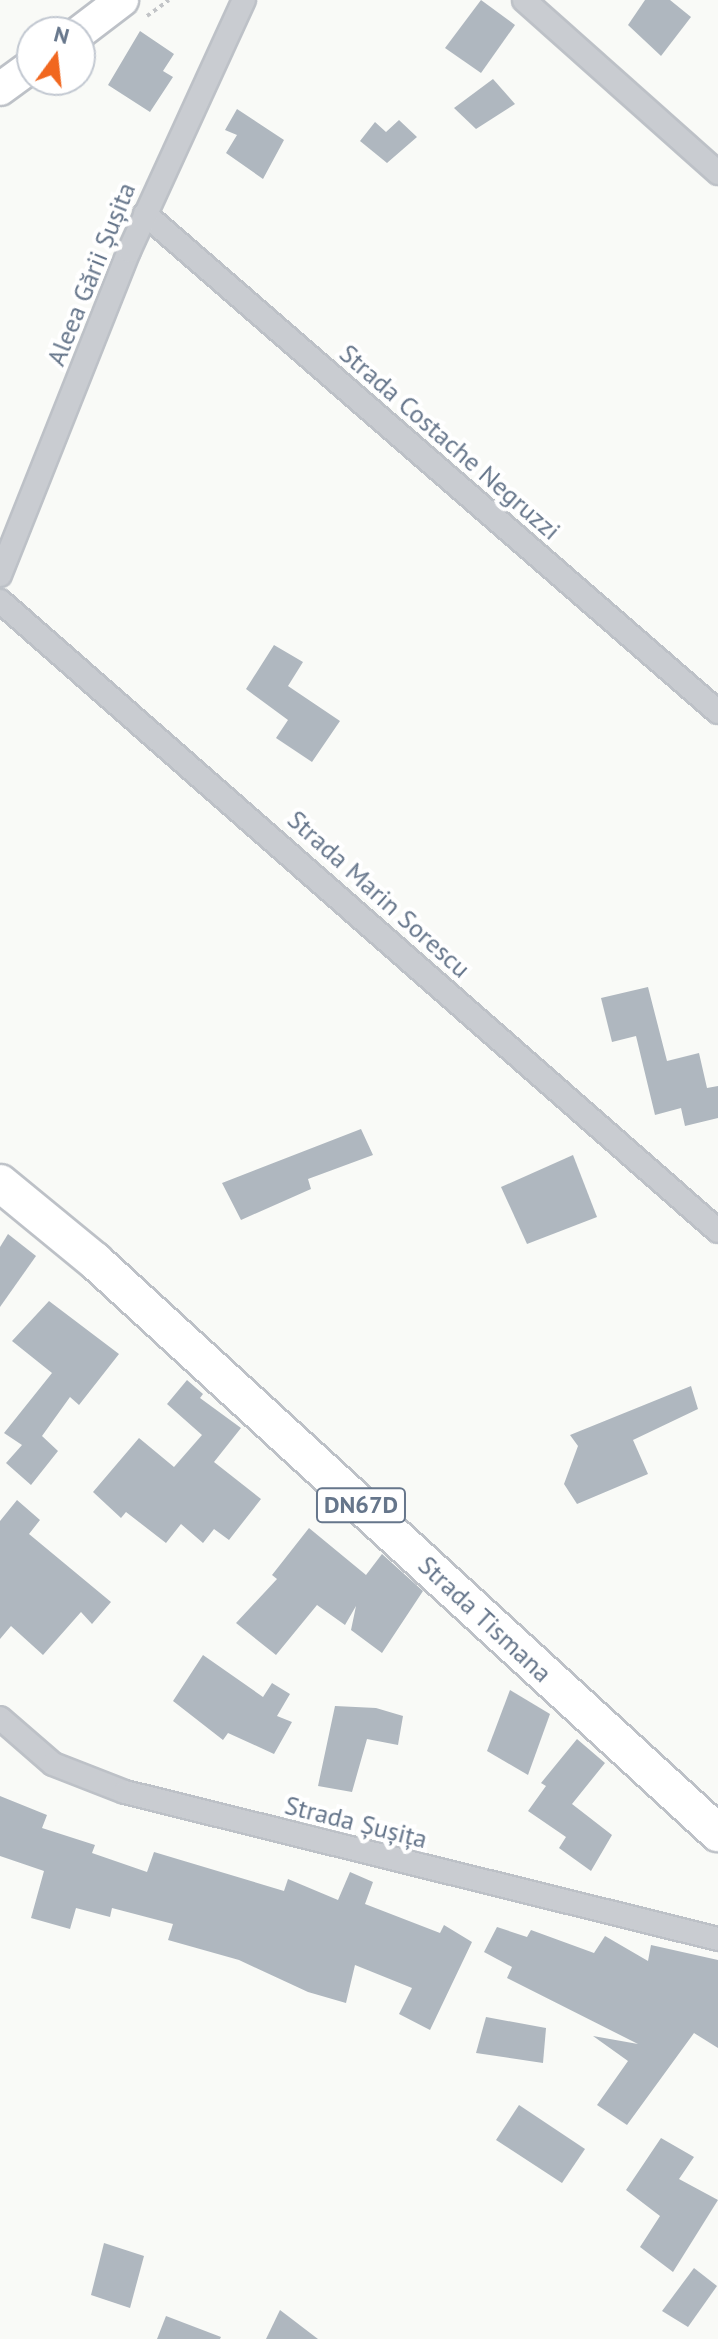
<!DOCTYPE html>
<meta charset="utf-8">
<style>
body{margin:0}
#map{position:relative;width:718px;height:2339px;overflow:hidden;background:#f9faf7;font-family:"PT Sans",sans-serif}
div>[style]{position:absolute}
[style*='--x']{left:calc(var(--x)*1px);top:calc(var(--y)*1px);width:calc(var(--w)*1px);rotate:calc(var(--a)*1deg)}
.building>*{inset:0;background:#afb7bf}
.path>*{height:4px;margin-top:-2px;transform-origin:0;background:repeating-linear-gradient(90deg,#c2c4c7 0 4px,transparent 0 8px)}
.roads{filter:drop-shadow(2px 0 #bdc1c7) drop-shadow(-2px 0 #bdc1c7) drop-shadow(0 2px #bdc1c7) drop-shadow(0 -2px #bdc1c7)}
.minor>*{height:22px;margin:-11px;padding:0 11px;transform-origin:11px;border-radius:11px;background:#c9ccd1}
.secondary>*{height:32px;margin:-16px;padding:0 16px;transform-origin:16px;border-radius:16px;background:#fff}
.primary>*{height:36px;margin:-18px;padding:0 18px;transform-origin:18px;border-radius:18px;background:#fff}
span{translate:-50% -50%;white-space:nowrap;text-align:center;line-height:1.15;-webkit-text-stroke:8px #fff;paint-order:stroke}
.shield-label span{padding:2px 6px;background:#fff;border:2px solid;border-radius:6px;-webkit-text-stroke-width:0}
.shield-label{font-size:24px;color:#66768b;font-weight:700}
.street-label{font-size:26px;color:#66768b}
.north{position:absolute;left:16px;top:16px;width:80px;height:80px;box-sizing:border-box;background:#fff;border:2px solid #c2c8d1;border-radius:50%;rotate:15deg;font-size:22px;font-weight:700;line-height:32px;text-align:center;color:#66768b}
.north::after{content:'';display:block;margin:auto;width:28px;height:36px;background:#f1671f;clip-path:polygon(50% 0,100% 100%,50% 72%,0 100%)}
</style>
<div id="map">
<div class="building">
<i style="clip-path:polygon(481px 0,515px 25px,481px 73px,445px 48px)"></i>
<i style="clip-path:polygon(645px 0,670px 0,691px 17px,661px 56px,628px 25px)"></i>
<i style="clip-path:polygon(140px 31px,174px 54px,163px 71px,173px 77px,150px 112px,108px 85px)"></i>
<i style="clip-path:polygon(493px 79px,515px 104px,476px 129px,454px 108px)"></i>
<i style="clip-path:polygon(237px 109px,284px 140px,263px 179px,226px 153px,237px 135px,225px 130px)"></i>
<i style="clip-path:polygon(399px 120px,417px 137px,387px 163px,360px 141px,375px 122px,386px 132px)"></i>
<i style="clip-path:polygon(274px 645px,303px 662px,288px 686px,340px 721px,312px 762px,276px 738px,288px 720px,246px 689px)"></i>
<i style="clip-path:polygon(648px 987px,667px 1061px,699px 1053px,707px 1088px,718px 1086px,718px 1118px,685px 1126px,681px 1108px,655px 1115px,636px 1036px,612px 1042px,601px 998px)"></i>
<i style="clip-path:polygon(361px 1129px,373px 1155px,308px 1179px,311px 1189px,241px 1220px,222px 1183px)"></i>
<i style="clip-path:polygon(573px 1155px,597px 1217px,527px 1244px,501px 1187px)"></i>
<i style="clip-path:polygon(8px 1234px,36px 1256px,0 1307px,0 1247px)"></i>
<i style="clip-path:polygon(49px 1301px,119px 1354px,79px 1405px,70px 1397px,42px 1436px,58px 1451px,31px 1485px,6px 1463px,22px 1445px,4px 1433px,52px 1373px,12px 1341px)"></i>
<i style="clip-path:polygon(187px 1380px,203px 1394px,200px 1398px,241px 1428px,214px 1462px,261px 1499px,229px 1540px,214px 1529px,203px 1543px,181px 1524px,166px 1543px,126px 1512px,121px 1518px,93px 1492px,139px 1438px,174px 1467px,202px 1435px,167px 1404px)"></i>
<i style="clip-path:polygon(691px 1386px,698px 1409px,633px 1440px,648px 1474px,577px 1504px,564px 1484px,578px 1446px,570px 1435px)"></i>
<i style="clip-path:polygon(17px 1500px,40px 1520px,29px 1534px,111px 1602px,92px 1624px,81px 1612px,43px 1655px,11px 1626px,0 1639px,0 1521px)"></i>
<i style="clip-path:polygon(309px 1528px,366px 1575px,382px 1554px,423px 1591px,382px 1653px,351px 1630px,356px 1606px,345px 1625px,317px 1605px,276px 1655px,236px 1623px,277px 1579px,272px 1575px)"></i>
<i style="clip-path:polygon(203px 1655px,263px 1697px,272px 1683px,290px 1694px,277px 1716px,292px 1722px,274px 1754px,228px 1733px,223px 1740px,173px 1701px)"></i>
<i style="clip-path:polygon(510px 1690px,550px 1714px,528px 1775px,487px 1751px)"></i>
<i style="clip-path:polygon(335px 1706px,376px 1708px,403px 1716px,398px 1745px,367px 1739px,352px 1792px,318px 1786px)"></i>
<i style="clip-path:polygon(577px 1739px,605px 1763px,572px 1804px,612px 1835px,591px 1871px,559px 1848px,566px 1837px,528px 1811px,546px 1786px,541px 1783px)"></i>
<i style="clip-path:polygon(0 1796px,47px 1815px,42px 1828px,95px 1845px,92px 1853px,147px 1872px,154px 1852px,284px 1891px,288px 1879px,338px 1900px,350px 1872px,373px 1882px,365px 1904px,440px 1933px,444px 1925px,472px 1942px,430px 2030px,399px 2014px,412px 1988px,355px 1965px,346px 2003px,308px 1992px,239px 1960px,168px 1940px,173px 1924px,112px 1908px,110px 1917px,76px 1908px,70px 1929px,31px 1918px,44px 1871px,0 1856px)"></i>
<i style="clip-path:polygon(497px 1927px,527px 1937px,531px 1930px,594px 1953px,605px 1936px,648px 1961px,651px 1945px,718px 1960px,718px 2048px,694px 2033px,627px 2125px,597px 2105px,628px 2061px,593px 2036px,638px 2044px,507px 1978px,512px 1967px,484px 1952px)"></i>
<i style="clip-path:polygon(486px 2017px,546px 2028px,543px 2063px,476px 2053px)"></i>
<i style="clip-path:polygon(519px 2105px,585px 2149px,562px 2183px,496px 2140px)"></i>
<i style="clip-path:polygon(661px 2138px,694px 2157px,679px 2179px,718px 2200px,673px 2272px,640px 2247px,660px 2216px,626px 2190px)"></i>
<i style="clip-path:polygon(104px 2243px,144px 2256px,130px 2308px,91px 2295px)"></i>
<i style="clip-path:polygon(694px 2268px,717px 2286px,688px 2327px,662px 2311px)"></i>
<i style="clip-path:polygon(280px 2310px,318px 2339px,266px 2339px)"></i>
<i style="clip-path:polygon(166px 2316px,221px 2337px,220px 2339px,157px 2339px)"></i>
</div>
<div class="path">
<i style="--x:147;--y:16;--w:27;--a:-36"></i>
</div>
<div class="roads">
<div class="minor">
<i style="--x:524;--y:0;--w:260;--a:41.7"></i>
<i style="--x:145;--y:214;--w:759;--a:40.99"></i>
<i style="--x:0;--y:575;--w:349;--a:-68.3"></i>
<i style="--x:129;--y:251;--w:276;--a:-65.4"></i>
<i style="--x:0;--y:601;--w:955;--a:41.26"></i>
<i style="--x:0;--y:1718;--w:70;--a:41"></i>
<i style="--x:53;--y:1764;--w:77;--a:21.3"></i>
<i style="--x:125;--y:1792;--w:611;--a:13.92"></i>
</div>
<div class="secondary">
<i style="--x:80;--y:32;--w:53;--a:-37.3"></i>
<i style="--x:0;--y:89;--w:39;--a:-36"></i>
</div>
<div class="primary">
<i style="--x:0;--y:1183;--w:123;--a:39.4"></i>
<i style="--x:95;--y:1261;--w:846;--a:42.56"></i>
</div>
</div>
<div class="shield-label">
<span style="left:361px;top:1505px">DN67D</span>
</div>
<div class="street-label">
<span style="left:91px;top:274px;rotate:-68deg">Aleea Gării Șușita</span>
<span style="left:450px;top:442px;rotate:41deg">Strada Costache Negruzzi</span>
<span style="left:379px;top:894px;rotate:42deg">Strada Marin Sorescu</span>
<span style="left:485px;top:1619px;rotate:43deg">Strada Tismana</span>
<span style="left:356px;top:1822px;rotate:14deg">Strada Șușița</span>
</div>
<div class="north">N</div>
</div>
